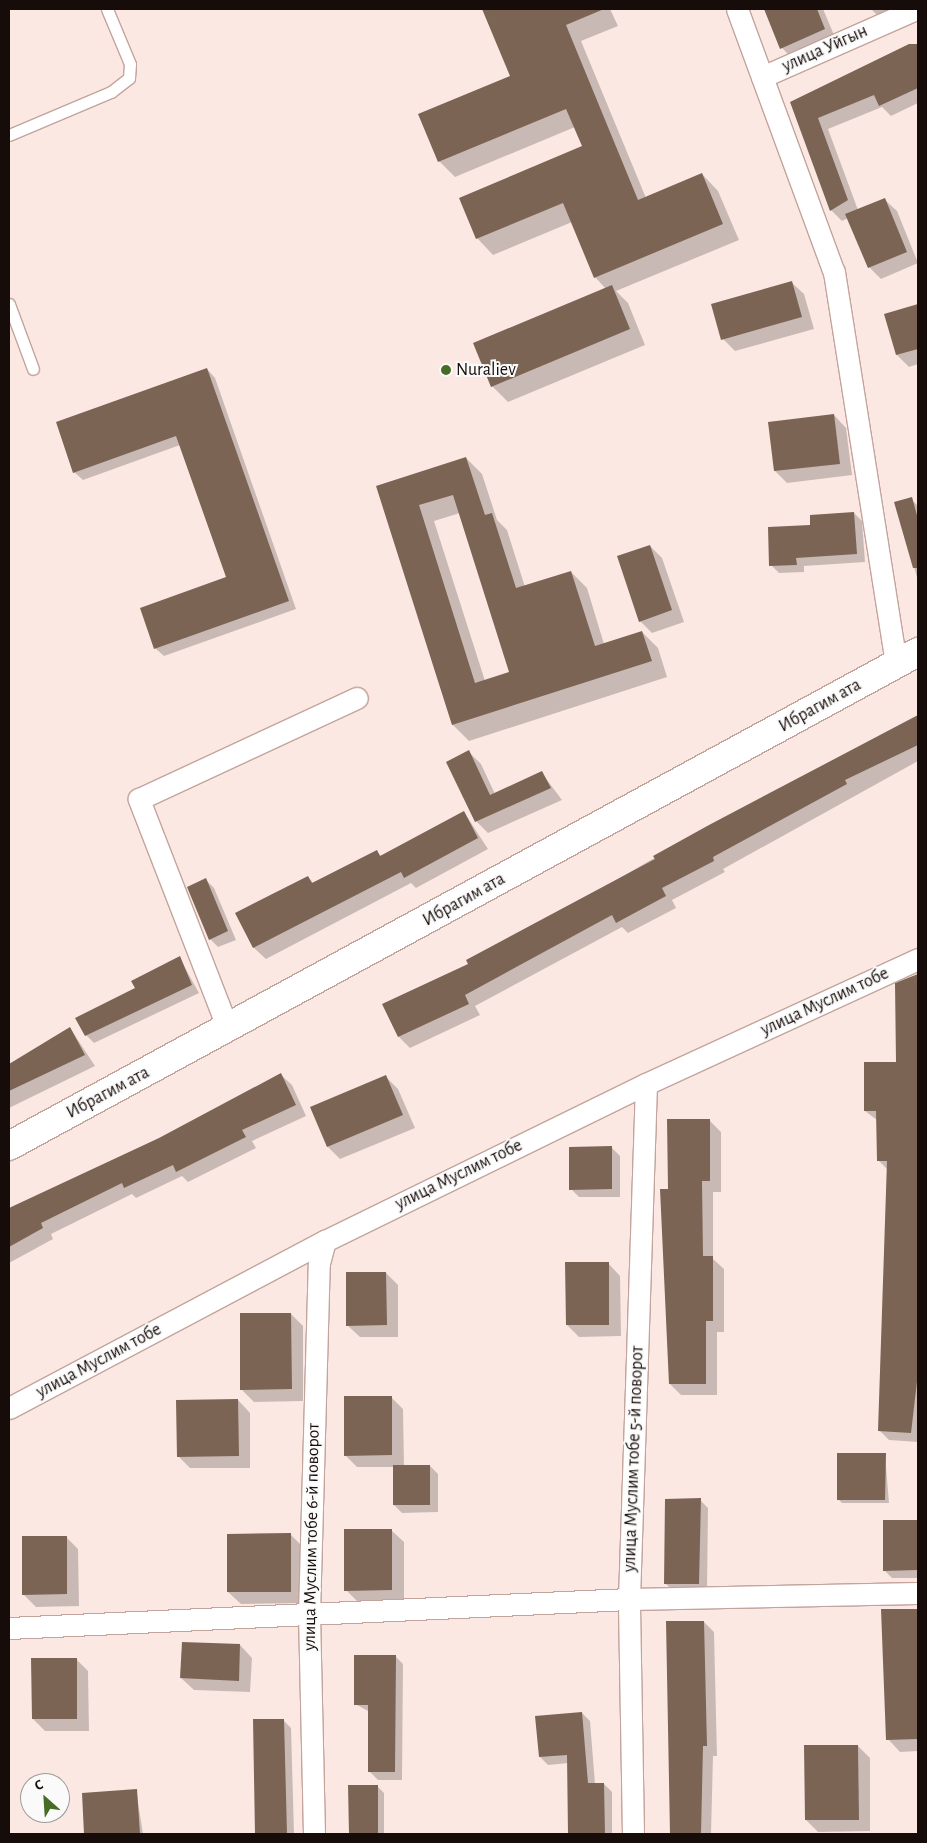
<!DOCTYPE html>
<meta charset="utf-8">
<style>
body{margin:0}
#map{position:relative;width:927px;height:1843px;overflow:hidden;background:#fce8e3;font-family:"Alegreya Sans",sans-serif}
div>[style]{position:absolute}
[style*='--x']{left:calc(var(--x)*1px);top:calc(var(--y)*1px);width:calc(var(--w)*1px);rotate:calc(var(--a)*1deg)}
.shadow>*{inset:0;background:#0003}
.building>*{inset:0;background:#7b6454}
.roads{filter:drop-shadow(1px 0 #c3a49c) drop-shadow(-1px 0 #c3a49c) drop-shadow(0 1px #c3a49c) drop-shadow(0 -1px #c3a49c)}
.service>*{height:11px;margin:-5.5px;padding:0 5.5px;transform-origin:5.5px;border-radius:5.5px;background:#fff}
.minor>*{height:21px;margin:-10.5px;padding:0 10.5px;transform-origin:10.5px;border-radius:10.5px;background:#fff}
.tertiary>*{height:28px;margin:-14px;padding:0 14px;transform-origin:14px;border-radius:14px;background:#fff}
.dots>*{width:14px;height:14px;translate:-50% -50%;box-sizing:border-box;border:2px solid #fafafa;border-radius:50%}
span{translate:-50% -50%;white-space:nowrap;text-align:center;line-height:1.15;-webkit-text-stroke:4px #fafafa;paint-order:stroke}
.street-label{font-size:18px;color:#160c09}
.poi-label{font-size:18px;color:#160c09}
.left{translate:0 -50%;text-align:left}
.frame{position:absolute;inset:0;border:10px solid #160c09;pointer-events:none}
.north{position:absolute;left:20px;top:1773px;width:50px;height:50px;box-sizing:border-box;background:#fafafa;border:1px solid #9f9b9a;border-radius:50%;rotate:334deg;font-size:14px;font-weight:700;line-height:20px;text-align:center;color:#160c09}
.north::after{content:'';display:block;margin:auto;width:18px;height:22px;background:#476c26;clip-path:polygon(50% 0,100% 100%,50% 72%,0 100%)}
</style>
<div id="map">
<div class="shadow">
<i style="clip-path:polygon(483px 9px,610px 9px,618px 26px,581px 41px,646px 198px,702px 174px,718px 191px,739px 240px,616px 291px,628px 303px,645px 345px,508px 402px,492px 386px,606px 289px,595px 277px,572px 222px,493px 255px,477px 238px,583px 147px,575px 127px,455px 177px,439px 161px,512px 77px)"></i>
<i style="clip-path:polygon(765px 9px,823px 9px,837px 42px,794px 60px,782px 48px)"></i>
<i style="clip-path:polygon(871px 9px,903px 9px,881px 19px)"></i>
<i style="clip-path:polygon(918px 43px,918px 103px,891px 116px,882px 107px,828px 129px,858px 210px,884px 199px,897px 211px,918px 263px,881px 279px,869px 267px,848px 218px,842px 221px,831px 210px,792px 103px)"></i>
<i style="clip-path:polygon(791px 282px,804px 294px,814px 329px,735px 351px,723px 339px)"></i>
<i style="clip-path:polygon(918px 305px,918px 364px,909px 367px,897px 355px,885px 315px)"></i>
<i style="clip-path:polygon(207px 369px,215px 378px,296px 609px,164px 656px,155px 648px,227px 578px,180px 445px,83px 480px,74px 472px)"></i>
<i style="clip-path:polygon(834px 415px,846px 428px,852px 475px,787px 483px,775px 471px)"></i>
<i style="clip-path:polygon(evenodd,466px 458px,482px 474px,497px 520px,507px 530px,525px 587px,571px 572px,587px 588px,604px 644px,642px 632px,658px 648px,667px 677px,469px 741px,453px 725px,377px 486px,466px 458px,460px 513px,510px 673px,485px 681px,434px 521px,460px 513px)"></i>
<i style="clip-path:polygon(911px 499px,918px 506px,918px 581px,896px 503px)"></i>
<i style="clip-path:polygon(854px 513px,862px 521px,865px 562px,804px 566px,804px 572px,779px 573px,771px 565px,811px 526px)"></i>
<i style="clip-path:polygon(650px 546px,662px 558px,684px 622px,652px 633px,640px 621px)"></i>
<i style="clip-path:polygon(918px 716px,918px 761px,723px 869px,725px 872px,672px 900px,676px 908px,628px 933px,622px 927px,475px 1006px,480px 1015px,410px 1048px,399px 1037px,384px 1004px,470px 964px,710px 826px)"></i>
<i style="clip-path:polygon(469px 752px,481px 764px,495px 794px,541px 772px,562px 800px,488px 833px,476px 821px)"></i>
<i style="clip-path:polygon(464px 812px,488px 849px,416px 888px,411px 883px,266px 959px,254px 948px,237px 914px,308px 877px,314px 884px,376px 851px,381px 856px)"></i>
<i style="clip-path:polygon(206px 880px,214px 888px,236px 940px,218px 947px,210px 939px)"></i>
<i style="clip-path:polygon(179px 957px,199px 993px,94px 1043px,86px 1035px,136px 988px)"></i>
<i style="clip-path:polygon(918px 977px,918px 1442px,889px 1440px,879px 1430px,888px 1170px,878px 1160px,877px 1120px,865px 1111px,897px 1063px,897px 984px)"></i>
<i style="clip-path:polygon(70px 1028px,95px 1066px,9px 1108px,9px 1065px)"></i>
<i style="clip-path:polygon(281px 1075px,292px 1085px,306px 1116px,252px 1141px,256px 1148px,188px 1182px,182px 1176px,136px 1198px,132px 1194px,51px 1234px,53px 1239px,9px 1263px,9px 1210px,160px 1139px)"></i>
<i style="clip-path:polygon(386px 1077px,398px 1089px,415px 1128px,340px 1159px,328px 1147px,312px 1108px)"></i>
<i style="clip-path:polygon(709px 1120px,721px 1132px,721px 1192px,713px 1192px,713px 1259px,724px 1269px,724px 1332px,717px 1332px,717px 1395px,681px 1395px,670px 1384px,669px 1190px)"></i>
<i style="clip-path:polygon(612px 1148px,620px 1156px,620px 1197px,579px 1197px,571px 1189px)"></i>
<i style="clip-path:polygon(608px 1263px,620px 1276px,621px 1336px,579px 1337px,567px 1325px)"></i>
<i style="clip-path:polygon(386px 1273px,398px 1285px,398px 1337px,360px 1337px,347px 1325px)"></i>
<i style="clip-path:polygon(291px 1314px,303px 1326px,303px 1401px,254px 1402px,242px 1390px)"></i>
<i style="clip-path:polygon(391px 1397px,403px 1409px,404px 1466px,430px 1466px,438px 1474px,438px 1512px,402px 1513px,394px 1505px,394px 1467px,357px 1467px,345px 1455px)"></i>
<i style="clip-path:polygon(238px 1400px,250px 1413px,250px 1468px,190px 1468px,178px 1456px)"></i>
<i style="clip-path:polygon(885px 1455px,889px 1503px,842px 1503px,838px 1499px)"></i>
<i style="clip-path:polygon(700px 1500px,708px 1508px,707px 1592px,674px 1592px,666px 1584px)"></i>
<i style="clip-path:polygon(918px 1521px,918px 1578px,892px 1578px,884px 1570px,884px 1522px)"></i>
<i style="clip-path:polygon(391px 1530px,404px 1542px,404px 1602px,358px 1602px,346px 1590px)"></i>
<i style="clip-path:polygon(290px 1534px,303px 1547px,303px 1603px,241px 1604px,228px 1592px)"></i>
<i style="clip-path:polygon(66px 1537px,78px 1549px,79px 1606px,36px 1607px,24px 1595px)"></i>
<i style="clip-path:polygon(918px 1610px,918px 1751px,900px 1752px,888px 1739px,882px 1611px)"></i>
<i style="clip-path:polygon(667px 1622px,704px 1622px,714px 1632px,717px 1756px,713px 1756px,711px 1834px,671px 1834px)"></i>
<i style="clip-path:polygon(240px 1645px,252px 1658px,250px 1692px,194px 1690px,181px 1678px)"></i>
<i style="clip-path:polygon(395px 1656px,403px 1664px,402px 1780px,378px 1780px,370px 1772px,370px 1712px,355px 1704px)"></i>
<i style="clip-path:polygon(76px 1659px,88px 1671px,89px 1731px,45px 1731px,33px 1719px)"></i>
<i style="clip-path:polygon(582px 1713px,590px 1721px,595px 1784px,604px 1784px,612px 1792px,612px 1834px,570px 1834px,569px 1763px,548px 1765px,540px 1757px)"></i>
<i style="clip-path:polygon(283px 1720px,291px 1728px,294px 1834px,256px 1834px,254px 1721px)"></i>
<i style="clip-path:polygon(858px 1746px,870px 1758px,870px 1831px,818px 1832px,806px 1820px)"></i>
<i style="clip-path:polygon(350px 1786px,377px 1786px,384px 1793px,384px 1834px,349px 1834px)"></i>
<i style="clip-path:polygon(136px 1790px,143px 1834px,86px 1834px,83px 1794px)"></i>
</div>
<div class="building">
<i style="clip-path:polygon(482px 9px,604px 9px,566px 25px,638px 200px,702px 173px,723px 224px,594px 278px,563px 203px,476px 239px,459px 198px,582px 146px,566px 109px,438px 162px,418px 114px,510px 76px)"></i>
<i style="clip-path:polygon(764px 9px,817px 9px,825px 29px,780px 49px)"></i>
<i style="clip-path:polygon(909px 44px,918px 44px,918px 88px,879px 106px,874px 95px,818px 118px,848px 200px,830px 211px,790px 102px)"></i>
<i style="clip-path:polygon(885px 198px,907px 252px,868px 268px,845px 214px)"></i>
<i style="clip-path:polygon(792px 281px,802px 317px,721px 340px,711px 304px)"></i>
<i style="clip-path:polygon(612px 285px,630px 329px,491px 387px,473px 343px)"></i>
<i style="clip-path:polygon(918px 304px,918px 349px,896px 355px,884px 314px)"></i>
<i style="clip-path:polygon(207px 368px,289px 601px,154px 649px,140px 608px,226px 577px,176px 436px,73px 473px,56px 422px)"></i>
<i style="clip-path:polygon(834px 414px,840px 464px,774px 471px,768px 422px)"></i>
<i style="clip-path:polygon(evenodd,466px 457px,485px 515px,492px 513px,516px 588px,571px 571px,595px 646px,642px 631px,652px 661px,452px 725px,376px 486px,466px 457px,453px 495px,509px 672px,475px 683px,419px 505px,453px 495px)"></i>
<i style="clip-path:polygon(912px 497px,918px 519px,918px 568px,913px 568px,894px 502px)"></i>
<i style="clip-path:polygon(854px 512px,857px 554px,796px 558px,797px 565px,769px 566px,768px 527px,810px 525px,810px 515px)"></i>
<i style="clip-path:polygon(650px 545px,672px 610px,639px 622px,617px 556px)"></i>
<i style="clip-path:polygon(918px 715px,918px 745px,845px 780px,847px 784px,713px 857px,714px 861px,662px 888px,666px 896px,616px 923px,612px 915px,465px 995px,469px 1004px,398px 1037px,382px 1004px,468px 964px,466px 960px,655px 859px,653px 856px,709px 825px)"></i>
<i style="clip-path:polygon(469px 750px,490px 795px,542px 771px,551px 788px,475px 822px,446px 762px)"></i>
<i style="clip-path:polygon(464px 811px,478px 838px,404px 878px,401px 872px,253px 948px,235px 913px,308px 876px,312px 883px,377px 850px,380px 856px)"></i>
<i style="clip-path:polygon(206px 878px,228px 931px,209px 940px,187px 887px)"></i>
<i style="clip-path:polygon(180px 956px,192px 985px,85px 1036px,75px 1018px,135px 988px,131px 981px)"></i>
<i style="clip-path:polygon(918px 974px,918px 1373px,911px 1433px,878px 1431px,887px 1161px,877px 1161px,876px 1111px,864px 1111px,864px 1062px,896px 1062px,895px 983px)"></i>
<i style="clip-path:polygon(70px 1027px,85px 1055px,9px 1091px,9px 1064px)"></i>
<i style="clip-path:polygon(281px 1073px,296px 1105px,242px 1130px,246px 1137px,176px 1172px,173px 1165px,124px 1188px,122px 1183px,41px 1223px,43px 1228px,9px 1247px,9px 1208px,159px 1138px)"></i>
<i style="clip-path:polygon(386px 1075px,403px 1115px,327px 1147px,310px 1107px)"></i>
<i style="clip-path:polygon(667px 1119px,710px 1119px,710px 1181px,702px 1181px,703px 1256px,713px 1256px,713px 1321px,706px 1321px,706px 1384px,669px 1384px,660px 1189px,668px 1189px)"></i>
<i style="clip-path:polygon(612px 1146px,612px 1189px,569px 1190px,569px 1147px)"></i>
<i style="clip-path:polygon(565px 1262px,609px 1262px,609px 1325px,566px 1325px)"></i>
<i style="clip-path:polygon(346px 1272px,386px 1272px,387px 1325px,346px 1326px)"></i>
<i style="clip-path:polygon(240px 1313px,291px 1313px,292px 1389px,240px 1390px)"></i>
<i style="clip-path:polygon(344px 1396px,392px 1396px,392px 1455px,344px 1456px)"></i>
<i style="clip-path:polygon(238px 1399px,239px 1456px,177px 1457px,176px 1400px)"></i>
<i style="clip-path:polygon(837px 1453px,886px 1453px,885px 1500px,837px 1500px)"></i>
<i style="clip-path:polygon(393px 1465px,430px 1465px,430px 1505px,393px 1505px)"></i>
<i style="clip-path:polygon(701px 1498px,699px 1584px,664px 1584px,665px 1499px)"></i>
<i style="clip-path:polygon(883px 1520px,918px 1520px,918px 1570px,883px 1571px)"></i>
<i style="clip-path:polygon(344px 1529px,392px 1529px,392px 1590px,344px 1591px)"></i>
<i style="clip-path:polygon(291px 1533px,291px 1592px,227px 1592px,227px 1534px)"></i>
<i style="clip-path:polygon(22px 1536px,67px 1536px,67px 1594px,22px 1595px)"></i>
<i style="clip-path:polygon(881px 1609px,918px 1609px,918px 1739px,886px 1740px)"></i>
<i style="clip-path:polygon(666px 1621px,704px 1621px,707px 1746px,703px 1746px,701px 1834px,670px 1834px)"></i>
<i style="clip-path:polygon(182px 1642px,240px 1644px,239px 1681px,180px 1678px)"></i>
<i style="clip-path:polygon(354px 1655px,396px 1655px,395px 1772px,368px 1772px,368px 1705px,354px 1705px)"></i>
<i style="clip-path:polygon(31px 1658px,77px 1658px,77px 1719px,32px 1719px)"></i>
<i style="clip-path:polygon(582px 1712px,588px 1783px,604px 1783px,605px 1834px,568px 1834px,567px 1755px,539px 1757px,535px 1716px)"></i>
<i style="clip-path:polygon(253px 1719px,284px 1719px,287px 1834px,255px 1834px)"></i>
<i style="clip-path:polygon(804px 1745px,858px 1745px,859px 1820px,805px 1820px)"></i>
<i style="clip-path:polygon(348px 1785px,378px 1785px,378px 1834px,349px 1834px)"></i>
<i style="clip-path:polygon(137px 1789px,140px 1834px,84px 1834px,82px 1793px)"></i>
</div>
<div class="roads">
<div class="service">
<i style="--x:9;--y:135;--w:111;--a:-22.9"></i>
<i style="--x:111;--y:92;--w:23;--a:-38"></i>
<i style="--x:129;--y:78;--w:14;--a:-86"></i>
<i style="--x:130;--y:64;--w:60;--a:-112.7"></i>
<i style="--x:9;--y:304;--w:69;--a:69.7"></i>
</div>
<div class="minor">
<i style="--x:737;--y:9;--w:280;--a:69.8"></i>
<i style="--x:834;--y:272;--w:398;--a:81"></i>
<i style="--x:762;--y:77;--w:168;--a:-23.8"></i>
<i style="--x:228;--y:1029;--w:247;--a:-111.2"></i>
<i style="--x:139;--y:799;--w:240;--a:-24.9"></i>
<i style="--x:9;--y:1408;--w:357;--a:-27.9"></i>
<i style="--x:325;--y:1241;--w:357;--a:-26.1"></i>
<i style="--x:646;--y:1084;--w:299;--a:-24.7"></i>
<i style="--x:9;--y:1628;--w:621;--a:-2.68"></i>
<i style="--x:629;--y:1599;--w:289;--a:-1.2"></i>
<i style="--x:314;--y:1834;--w:220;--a:-91.3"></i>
<i style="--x:309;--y:1614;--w:351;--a:-88.4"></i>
<i style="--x:319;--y:1263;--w:23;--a:-75"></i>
<i style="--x:633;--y:1834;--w:235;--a:-91"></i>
<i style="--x:629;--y:1599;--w:515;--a:-88.11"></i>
</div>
<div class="tertiary">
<i style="--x:9;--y:1146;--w:1035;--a:-28.52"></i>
</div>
</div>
<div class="dots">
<i style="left:446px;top:370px;background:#476c26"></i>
</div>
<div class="street-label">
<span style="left:825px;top:49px;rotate:-24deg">улица Уйгын</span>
<span style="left:820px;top:706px;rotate:-29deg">Ибрагим ата</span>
<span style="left:464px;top:900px;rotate:-29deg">Ибрагим ата</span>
<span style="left:825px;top:1002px;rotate:-25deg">улица Муслим тобе</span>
<span style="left:108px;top:1093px;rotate:-28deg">Ибрагим ата</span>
<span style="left:459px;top:1175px;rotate:-26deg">улица Муслим тобе</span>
<span style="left:99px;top:1361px;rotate:-28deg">улица Муслим тобе</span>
<span style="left:634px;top:1459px;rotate:-88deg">улица Муслим тобе 5-й поворот</span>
<span style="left:312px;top:1537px;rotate:-89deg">улица Муслим тобе 6-й поворот</span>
</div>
<div class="poi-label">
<span class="left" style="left:456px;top:370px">Nuraliev</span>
</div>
<div class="frame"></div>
<div class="north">С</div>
</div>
